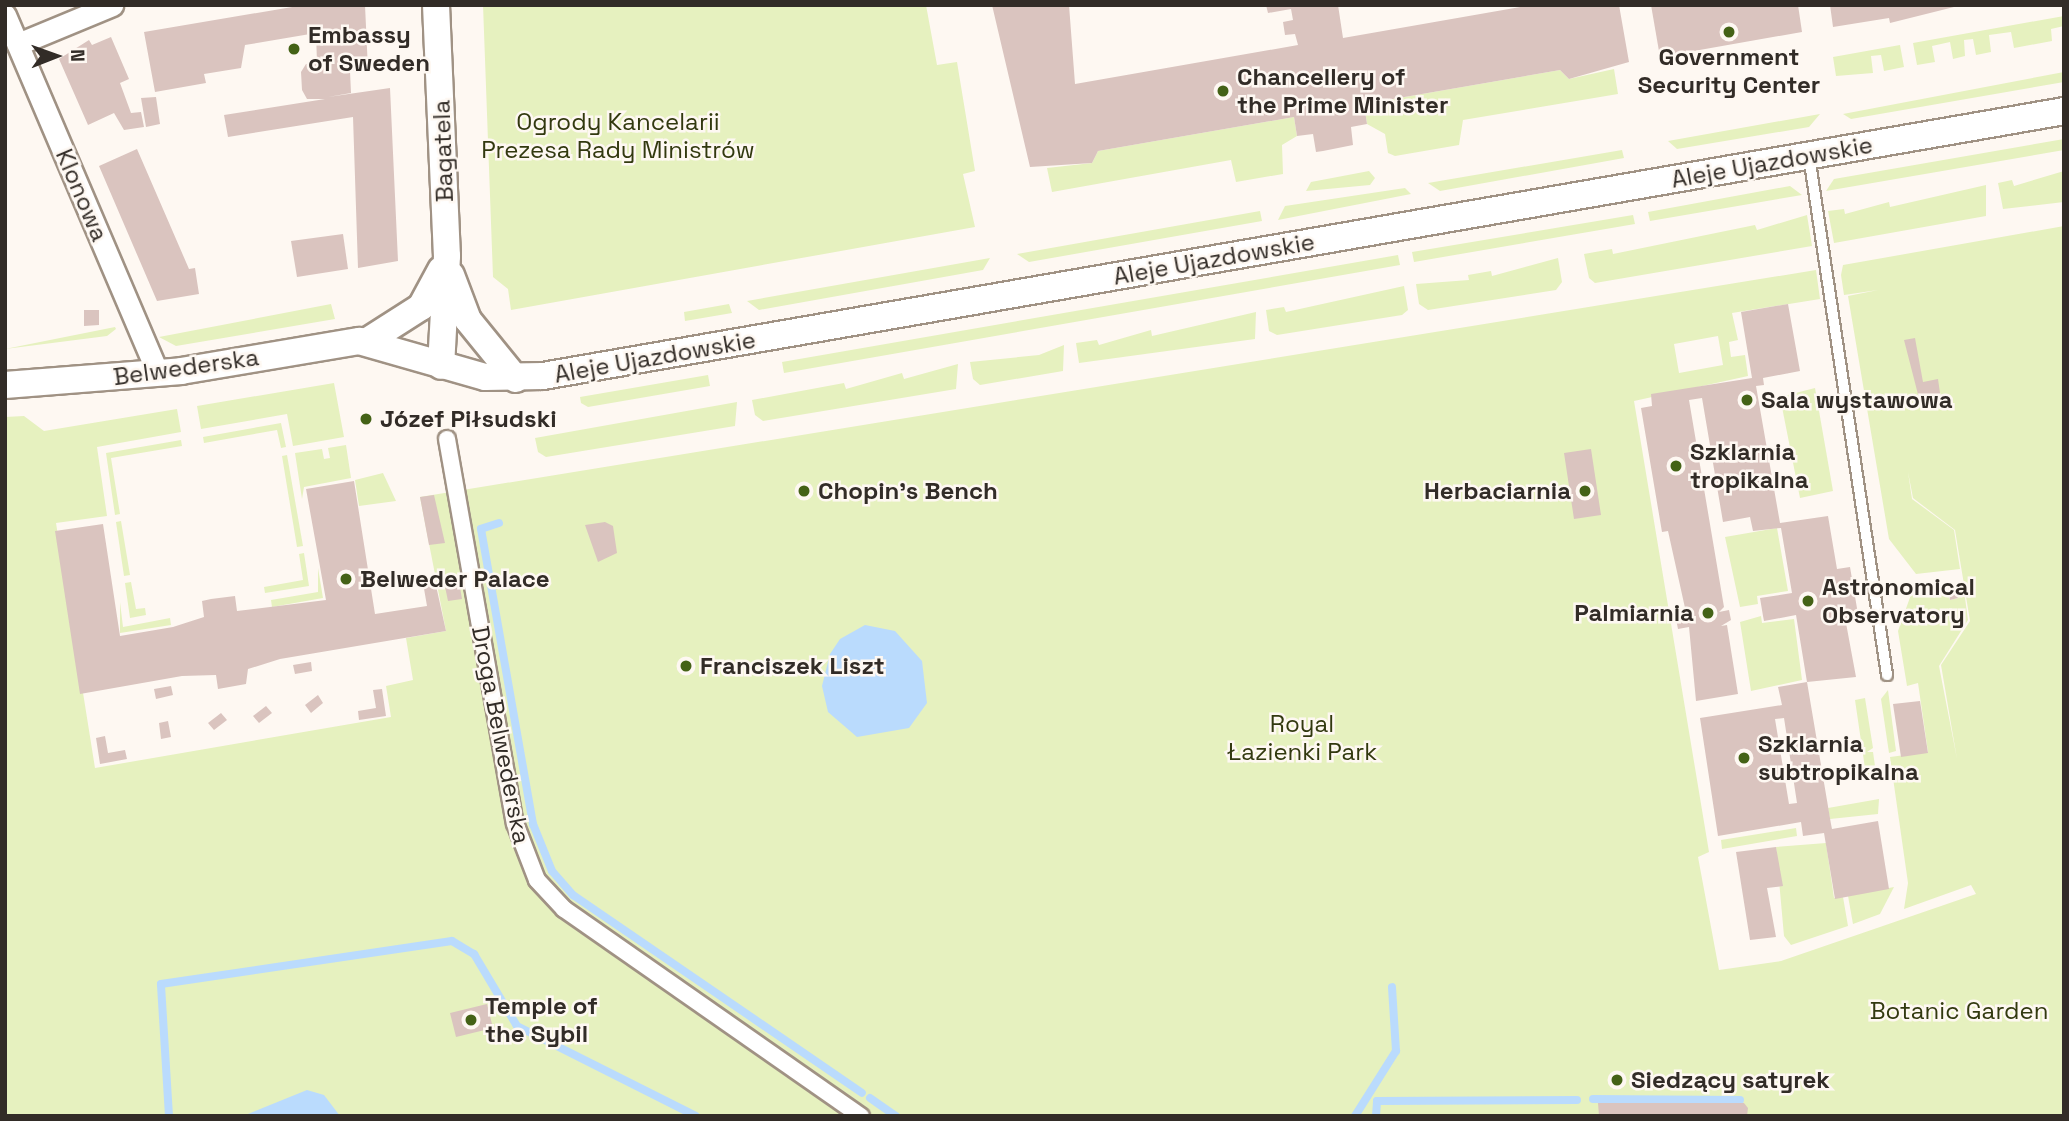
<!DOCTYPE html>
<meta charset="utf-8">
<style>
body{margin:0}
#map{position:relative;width:2069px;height:1121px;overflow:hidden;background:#fef8f2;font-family:"Space Grotesk",sans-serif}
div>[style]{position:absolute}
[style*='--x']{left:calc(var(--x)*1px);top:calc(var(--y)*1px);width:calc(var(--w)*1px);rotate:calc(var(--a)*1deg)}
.green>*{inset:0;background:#e6f1bf}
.water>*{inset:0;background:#badbfd}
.stream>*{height:8px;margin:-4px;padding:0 4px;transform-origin:4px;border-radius:4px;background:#badbfd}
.building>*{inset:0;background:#dac4bf}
.roads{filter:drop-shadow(2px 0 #a09284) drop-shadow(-2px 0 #a09284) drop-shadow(0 2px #a09284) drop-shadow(0 -2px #a09284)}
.service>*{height:10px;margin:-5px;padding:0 5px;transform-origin:5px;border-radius:5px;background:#fff}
.pedestrian>*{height:16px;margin:-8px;padding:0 8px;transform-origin:8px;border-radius:8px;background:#fff}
.minor>*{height:21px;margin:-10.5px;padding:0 10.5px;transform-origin:10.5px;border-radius:10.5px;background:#fff}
.tertiary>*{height:26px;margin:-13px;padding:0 13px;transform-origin:13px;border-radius:13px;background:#fff}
.dots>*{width:19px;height:19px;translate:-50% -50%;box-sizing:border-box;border:4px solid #fef8f2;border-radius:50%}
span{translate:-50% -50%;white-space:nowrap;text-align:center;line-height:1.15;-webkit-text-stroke:5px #fef8f2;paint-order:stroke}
.poi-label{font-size:24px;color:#322c27;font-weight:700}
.left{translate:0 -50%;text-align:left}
.right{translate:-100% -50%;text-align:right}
.park-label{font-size:24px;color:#32390f}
.street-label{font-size:24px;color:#322c27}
.frame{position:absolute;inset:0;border:7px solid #322c27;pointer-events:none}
.north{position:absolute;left:21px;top:21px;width:70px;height:70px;-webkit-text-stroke:5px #fef8f2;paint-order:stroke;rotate:89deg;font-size:19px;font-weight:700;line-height:28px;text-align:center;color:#322c27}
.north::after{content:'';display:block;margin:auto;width:24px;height:32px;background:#322c27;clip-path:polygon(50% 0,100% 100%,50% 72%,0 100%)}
</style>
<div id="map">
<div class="green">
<i style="clip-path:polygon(483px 5px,926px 5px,937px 65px,957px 62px,975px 171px,963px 174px,975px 227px,511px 310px,508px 289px,493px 277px)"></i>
<i style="clip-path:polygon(2064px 16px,2064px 26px,2051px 29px,2052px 41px,2014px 48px,2011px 32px,1989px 35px,1991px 52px,1976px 55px,1973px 39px,1964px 40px,1965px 56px,1953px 59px,1950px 42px,1932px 46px,1935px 62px,1917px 65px,1913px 43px)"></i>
<i style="clip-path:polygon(1900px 45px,1904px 67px,1884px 71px,1881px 55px,1871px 56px,1873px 73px,1836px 76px,1833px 57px)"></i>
<i style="clip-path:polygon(1614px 69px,1618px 94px,1463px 120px,1459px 145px,1395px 156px,1388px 153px,1385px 134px,1367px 124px,1364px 104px,1560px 70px,1569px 79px)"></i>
<i style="clip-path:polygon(2064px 72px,2064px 82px,1851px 119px,1843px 114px)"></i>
<i style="clip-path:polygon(1820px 114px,1809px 127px,1677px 149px,1668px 141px)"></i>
<i style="clip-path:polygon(1294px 117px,1297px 136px,1282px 145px,1283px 174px,1236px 182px,1231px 160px,1052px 192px,1047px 168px,1092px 163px,1098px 151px)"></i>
<i style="clip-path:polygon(2064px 139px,2064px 150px,1826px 191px,1834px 179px)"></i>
<i style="clip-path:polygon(1622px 150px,1624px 158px,1440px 191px,1428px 183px)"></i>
<i style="clip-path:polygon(1369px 171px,1375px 178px,1370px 185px,1306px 191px,1311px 182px)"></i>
<i style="clip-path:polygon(2064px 171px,2064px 202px,2003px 209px,1998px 183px,2012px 180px,2014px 186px)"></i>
<i style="clip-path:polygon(1986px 185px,1986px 216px,1834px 243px,1828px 211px,1844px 209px,1845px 214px,1889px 202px,1890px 207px)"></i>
<i style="clip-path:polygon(1790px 186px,1802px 195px,1650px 221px,1648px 212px)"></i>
<i style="clip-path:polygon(1405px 188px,1411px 194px,1278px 220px,1285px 206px)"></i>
<i style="clip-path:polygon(1260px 211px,1262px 221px,1029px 262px,1017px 254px)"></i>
<i style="clip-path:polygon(1633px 215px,1635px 224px,1414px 262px,1412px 252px)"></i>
<i style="clip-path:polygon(1807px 215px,1812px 246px,1595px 283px,1589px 278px,1584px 254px,1612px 249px,1613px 254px,1755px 225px,1757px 230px)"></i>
<i style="clip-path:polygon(evenodd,2064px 226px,2064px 1116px,5px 1116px,5px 417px,24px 416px,44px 431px,177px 409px,181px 432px,97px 447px,107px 516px,56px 523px,95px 768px,391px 717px,386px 686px,413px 680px,406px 638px,446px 631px,420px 497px,1816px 270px,1820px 299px,1732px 313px,1738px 340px,1729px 342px,1731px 357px,1745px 355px,1748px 376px,1634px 401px,1709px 852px,1698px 857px,1719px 970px,1781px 961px,1976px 894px,1971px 885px,1904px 909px,1908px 883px,1890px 757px,1928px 752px,1918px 683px,1907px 686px,1898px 631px,1913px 589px,1945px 586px,1950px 600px,1958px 598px,1956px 587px,1963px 583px,1968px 620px,1939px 666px,1957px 759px,1941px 665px,1970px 621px,1955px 530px,1913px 498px,1908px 472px,1912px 499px,1954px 530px,1960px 569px,1916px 574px,1889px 539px,1848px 296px,1878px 290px,1844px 295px,1841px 275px,1843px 265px,2064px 226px,1718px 336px,1723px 365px,1679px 373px,1674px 344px,1718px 336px)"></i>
<i style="clip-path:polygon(1398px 255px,1400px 265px,784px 373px,782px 362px)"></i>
<i style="clip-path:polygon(990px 258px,983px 270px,759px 310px,747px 301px)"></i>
<i style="clip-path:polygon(1558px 258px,1562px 282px,1556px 290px,1428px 310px,1419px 304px,1416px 284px,1469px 280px,1468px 275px,1491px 271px,1492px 276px)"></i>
<i style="clip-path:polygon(1404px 286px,1408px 310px,1402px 315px,1277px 335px,1269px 331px,1266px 310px,1284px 307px,1286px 312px)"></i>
<i style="clip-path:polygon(331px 304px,335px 319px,176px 346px,159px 337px)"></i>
<i style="clip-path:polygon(729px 304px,732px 313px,685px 321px,684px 312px)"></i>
<i style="clip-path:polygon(1256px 312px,1255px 339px,1079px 363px,1076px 343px,1097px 340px,1099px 345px,1151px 330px,1152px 336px)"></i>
<i style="clip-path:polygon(116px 329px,107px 336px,5px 349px,115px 327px)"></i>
<i style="clip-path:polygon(1064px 345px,1063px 371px,980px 385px,973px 379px,970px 362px,1039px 355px)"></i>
<i style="clip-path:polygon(958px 364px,956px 389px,763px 421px,755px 415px,752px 400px,844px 383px,846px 389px,902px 373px,904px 379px)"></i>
<i style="clip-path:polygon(708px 375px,710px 386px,588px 407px,581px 403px,580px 397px)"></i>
<i style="clip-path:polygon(334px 383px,344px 437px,293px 446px,287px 414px,201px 429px,197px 406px)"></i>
<i style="clip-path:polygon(1815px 388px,1833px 491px,1800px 498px,1780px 397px)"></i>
<i style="clip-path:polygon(737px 402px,735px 426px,546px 457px,538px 452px,535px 438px)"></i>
<i style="clip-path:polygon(281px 423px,286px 447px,281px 448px,277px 430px,204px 443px,203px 437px)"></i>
<i style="clip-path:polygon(181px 440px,182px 446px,111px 458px,120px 514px,115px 515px,106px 453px)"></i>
<i style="clip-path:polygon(346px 445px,351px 478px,304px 487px,302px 499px,295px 453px,322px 449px,324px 459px,330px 458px,328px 448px)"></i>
<i style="clip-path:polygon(287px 455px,303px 546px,297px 547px,282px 456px)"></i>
<i style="clip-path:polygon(383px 473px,396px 501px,359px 506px,355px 480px)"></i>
<i style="clip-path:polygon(121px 521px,130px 575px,124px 576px,116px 522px)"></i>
<i style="clip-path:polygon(1777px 528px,1788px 591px,1757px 596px,1758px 604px,1740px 607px,1725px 537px)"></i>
<i style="clip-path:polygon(304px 553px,309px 586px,265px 593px,264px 587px,303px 580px,299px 554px)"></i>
<i style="clip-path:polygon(318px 568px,323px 598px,272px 607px,271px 600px,318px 592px)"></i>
<i style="clip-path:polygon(131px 582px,136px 609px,145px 608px,146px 615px,130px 618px,125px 583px)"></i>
<i style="clip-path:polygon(120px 602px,123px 627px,170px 618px,171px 625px,120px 633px)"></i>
<i style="clip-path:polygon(1761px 616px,1762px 623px,1794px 619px,1802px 680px,1751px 691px,1740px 622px)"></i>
<i style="clip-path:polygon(1888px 690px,1896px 751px,1889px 753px,1881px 699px)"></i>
<i style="clip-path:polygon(1865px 698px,1873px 748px,1867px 752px,1873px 752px,1877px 780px,1867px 782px,1855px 700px)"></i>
<i style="clip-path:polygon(1879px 799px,1878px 814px,1830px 819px,1828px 808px)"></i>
<i style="clip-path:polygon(1796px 828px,1797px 836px,1722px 849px,1721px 840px)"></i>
<i style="clip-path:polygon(1826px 843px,1834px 898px,1843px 897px,1848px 926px,1791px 945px,1784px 936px,1776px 847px)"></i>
<i style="clip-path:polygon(1894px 887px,1880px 914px,1853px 924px,1848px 896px)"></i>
</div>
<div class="water">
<i style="clip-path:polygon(865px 625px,895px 631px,922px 661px,927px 703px,909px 728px,857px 737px,828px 712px,822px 686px,830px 654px,840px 639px)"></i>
<i style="clip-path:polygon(307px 1090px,324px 1095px,340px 1116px,243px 1116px)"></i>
</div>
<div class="stream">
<i style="--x:499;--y:523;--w:19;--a:162"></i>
<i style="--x:481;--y:529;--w:300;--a:80"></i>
<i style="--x:533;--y:824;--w:51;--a:68"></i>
<i style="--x:552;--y:871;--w:32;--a:49"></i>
<i style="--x:573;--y:895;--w:350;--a:34.4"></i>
<i style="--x:870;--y:1098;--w:32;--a:35"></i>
<i style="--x:1593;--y:1099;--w:147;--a:0.4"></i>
<i style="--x:169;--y:1116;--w:132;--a:-93.5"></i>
<i style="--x:161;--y:984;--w:294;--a:-8.4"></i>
<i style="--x:452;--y:941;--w:26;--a:31"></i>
<i style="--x:474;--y:954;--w:84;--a:59.2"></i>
<i style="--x:517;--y:1026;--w:200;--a:26.7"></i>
<i style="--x:1355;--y:1116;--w:77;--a:-57.8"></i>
<i style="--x:1396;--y:1051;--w:64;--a:-93.6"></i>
<i style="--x:1376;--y:1116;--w:15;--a:-86"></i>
<i style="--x:1377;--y:1101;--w:200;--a:-0.3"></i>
</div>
<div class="building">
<i style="clip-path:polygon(304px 5px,365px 5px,368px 70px,350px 71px,351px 93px,328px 97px,390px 88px,398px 261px,358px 268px,353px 117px,228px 137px,224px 115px,325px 99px,307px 99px,302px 90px,301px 72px,306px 64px,317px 63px,316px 33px,245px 45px,241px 68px,204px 74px,206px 83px,155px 92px,144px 32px)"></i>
<i style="clip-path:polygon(992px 5px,1069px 5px,1075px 84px,1298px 45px,1295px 34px,1285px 35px,1283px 22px,1293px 20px,1291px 9px,1268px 13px,1266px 5px,1338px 5px,1343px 38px,1531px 5px,1619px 5px,1629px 62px,1569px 79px,1560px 70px,1364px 104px,1367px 124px,1351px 127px,1353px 145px,1323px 151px,1316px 152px,1313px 134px,1297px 136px,1294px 117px,1098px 151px,1092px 163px,1030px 167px)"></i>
<i style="clip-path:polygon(1651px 5px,1798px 5px,1802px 32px,1660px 57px)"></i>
<i style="clip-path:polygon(1830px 5px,1954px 5px,1954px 7px,1890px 23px,1889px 18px,1833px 27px)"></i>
<i style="clip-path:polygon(111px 37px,129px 79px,120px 83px,131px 113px,141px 112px,144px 127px,124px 130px,114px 113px,88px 125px,59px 59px,89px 40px,92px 45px)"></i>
<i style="clip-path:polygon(156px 97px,160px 124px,146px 127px,141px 98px)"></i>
<i style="clip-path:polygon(137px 149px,189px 269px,195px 268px,199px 294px,157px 301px,99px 166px)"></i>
<i style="clip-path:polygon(343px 234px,348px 269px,297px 277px,291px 241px)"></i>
<i style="clip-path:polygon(evenodd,1788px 304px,1800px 371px,1763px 378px,1764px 385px,1756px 386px,1780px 523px,1828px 516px,1837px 569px,1850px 567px,1859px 620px,1846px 623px,1856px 677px,1807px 682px,1831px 824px,1832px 829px,1878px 821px,1889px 889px,1835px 899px,1824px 833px,1803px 836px,1801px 822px,1718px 836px,1700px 718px,1782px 705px,1778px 687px,1807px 682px,1796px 615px,1764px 621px,1763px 616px,1760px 598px,1792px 593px,1781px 528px,1753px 531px,1750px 517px,1723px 522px,1702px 398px,1689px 400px,1724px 607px,1719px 612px,1729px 610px,1731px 620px,1721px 626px,1727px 625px,1738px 694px,1696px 701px,1689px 627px,1678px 629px,1676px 619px,1687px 617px,1668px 531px,1662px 532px,1641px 408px,1652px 406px,1651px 394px,1752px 378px,1741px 312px,1788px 304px,1784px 718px,1797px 803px,1789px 804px,1775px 719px,1784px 718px)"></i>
<i style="clip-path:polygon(84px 310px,99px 310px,99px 325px,84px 326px)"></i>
<i style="clip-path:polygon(1915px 338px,1923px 382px,1938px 379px,1942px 407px,1922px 410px,1904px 340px)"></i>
<i style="clip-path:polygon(1591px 449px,1601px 515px,1574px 519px,1564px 453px)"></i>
<i style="clip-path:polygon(354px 481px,375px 614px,427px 606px,423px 583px,435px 581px,446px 631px,280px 659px,248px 669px,246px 684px,218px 689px,216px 675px,182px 676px,80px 694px,55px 531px,103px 524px,120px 636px,173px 627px,204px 617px,202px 601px,211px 599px,235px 596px,237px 611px,326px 600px,306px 489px)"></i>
<i style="clip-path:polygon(434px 495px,445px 543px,429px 545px,420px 497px)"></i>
<i style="clip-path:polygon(605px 522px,613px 526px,617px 553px,598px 562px,585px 525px)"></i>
<i style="clip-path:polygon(458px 575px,462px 599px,448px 601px,443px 577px)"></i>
<i style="clip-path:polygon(1956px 587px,1958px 598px,1950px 600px,1948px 588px)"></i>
<i style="clip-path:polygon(311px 662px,312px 671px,295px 674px,293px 665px)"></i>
<i style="clip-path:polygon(171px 686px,173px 695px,156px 699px,154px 689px)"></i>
<i style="clip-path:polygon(382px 689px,386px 716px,359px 720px,358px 711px,376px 708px,373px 690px)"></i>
<i style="clip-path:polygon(318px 695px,323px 703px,311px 713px,305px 705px)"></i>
<i style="clip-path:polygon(1920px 701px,1928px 753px,1901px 757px,1893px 704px)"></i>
<i style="clip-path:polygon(266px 706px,272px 713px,259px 723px,253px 716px)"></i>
<i style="clip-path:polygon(221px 713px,227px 720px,214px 730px,208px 723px)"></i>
<i style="clip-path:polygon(168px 721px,171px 737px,161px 739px,159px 723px)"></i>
<i style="clip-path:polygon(105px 736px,108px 753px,125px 750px,127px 759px,100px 764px,96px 738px)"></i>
<i style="clip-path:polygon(1776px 847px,1783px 886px,1767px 888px,1776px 937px,1750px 940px,1736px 852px)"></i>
<i style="clip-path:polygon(487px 1004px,493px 1028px,456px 1037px,450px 1013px)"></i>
<i style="clip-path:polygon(1598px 1103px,1744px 1103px,1748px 1108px,1747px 1116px,1599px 1116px)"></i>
</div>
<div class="roads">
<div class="service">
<i style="--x:1809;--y:156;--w:525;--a:81.45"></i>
</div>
<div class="pedestrian">
<i style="--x:447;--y:439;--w:390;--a:80"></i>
<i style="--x:515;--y:823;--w:61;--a:68.9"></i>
<i style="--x:537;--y:880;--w:40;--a:47"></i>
<i style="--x:564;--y:909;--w:362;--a:34.9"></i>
</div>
<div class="minor">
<i style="--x:5;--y:15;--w:390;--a:66.9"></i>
<i style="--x:18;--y:44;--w:102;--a:-22.5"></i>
</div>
<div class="tertiary">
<i style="--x:436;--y:5;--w:251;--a:87.5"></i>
<i style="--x:447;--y:256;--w:110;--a:93.1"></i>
<i style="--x:451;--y:275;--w:48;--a:69.3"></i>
<i style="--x:468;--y:320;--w:76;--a:50.9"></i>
<i style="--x:366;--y:342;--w:65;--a:-32.5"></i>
<i style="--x:421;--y:307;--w:42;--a:-61.6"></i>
<i style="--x:5;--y:385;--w:177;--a:-4.5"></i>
<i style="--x:181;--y:371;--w:181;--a:-9.6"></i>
<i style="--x:359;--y:341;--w:131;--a:15.9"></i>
<i style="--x:485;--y:377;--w:58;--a:-1"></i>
<i style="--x:543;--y:376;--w:1544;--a:-9.88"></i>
</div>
</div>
<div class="dots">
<i style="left:1729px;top:32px;background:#446216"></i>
<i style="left:294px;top:49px;background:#446216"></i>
<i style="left:1223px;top:91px;background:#446216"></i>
<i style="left:1747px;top:400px;background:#446216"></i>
<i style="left:366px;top:419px;background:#446216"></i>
<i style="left:1676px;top:466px;background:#446216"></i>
<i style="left:804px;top:491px;background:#446216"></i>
<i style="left:1585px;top:491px;background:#446216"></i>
<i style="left:346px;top:579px;background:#446216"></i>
<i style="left:1808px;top:601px;background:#446216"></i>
<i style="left:1708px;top:613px;background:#446216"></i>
<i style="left:686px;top:666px;background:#446216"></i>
<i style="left:1744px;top:758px;background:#446216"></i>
<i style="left:471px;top:1020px;background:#446216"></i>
<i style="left:1617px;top:1080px;background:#446216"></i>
</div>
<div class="poi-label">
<span class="left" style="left:308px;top:49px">Embassy<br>of Sweden</span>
<span style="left:1729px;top:71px">Government<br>Security Center</span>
<span class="left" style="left:1237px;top:91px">Chancellery of<br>the Prime Minister</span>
<span class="left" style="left:1761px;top:400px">Sala wystawowa</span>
<span class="left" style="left:380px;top:419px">Józef Piłsudski</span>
<span class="left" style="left:1690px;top:466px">Szklarnia<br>tropikalna</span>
<span class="left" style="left:818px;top:491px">Chopin's Bench</span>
<span class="right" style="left:1571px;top:491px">Herbaciarnia</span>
<span class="left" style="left:360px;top:579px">Belweder Palace</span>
<span class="left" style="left:1822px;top:601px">Astronomical<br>Observatory</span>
<span class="right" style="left:1694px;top:613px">Palmiarnia</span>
<span class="left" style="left:700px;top:666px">Franciszek Liszt</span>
<span class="left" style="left:1758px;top:758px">Szklarnia<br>subtropikalna</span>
<span class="left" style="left:485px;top:1020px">Temple of<br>the Sybil</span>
<span class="left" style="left:1631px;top:1080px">Siedzący satyrek</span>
</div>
<div class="park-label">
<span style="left:618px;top:136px">Ogrody Kancelarii<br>Prezesa Rady Ministrów</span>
<span style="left:1302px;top:738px">Royal<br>Łazienki Park</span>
<span style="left:1959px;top:1011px">Botanic Garden</span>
</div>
<div class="street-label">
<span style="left:443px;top:151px;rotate:-92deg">Bagatela</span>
<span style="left:1772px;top:162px;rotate:-10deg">Aleje Ujazdowskie</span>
<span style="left:82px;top:195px;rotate:67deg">Klonowa</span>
<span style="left:1214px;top:259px;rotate:-10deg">Aleje Ujazdowskie</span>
<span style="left:655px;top:357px;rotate:-10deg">Aleje Ujazdowskie</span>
<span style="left:186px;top:367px;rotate:-8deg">Belwederska</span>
<span style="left:501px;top:735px;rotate:79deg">Droga Belwederska</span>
</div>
<div class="frame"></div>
<div class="north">N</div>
</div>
